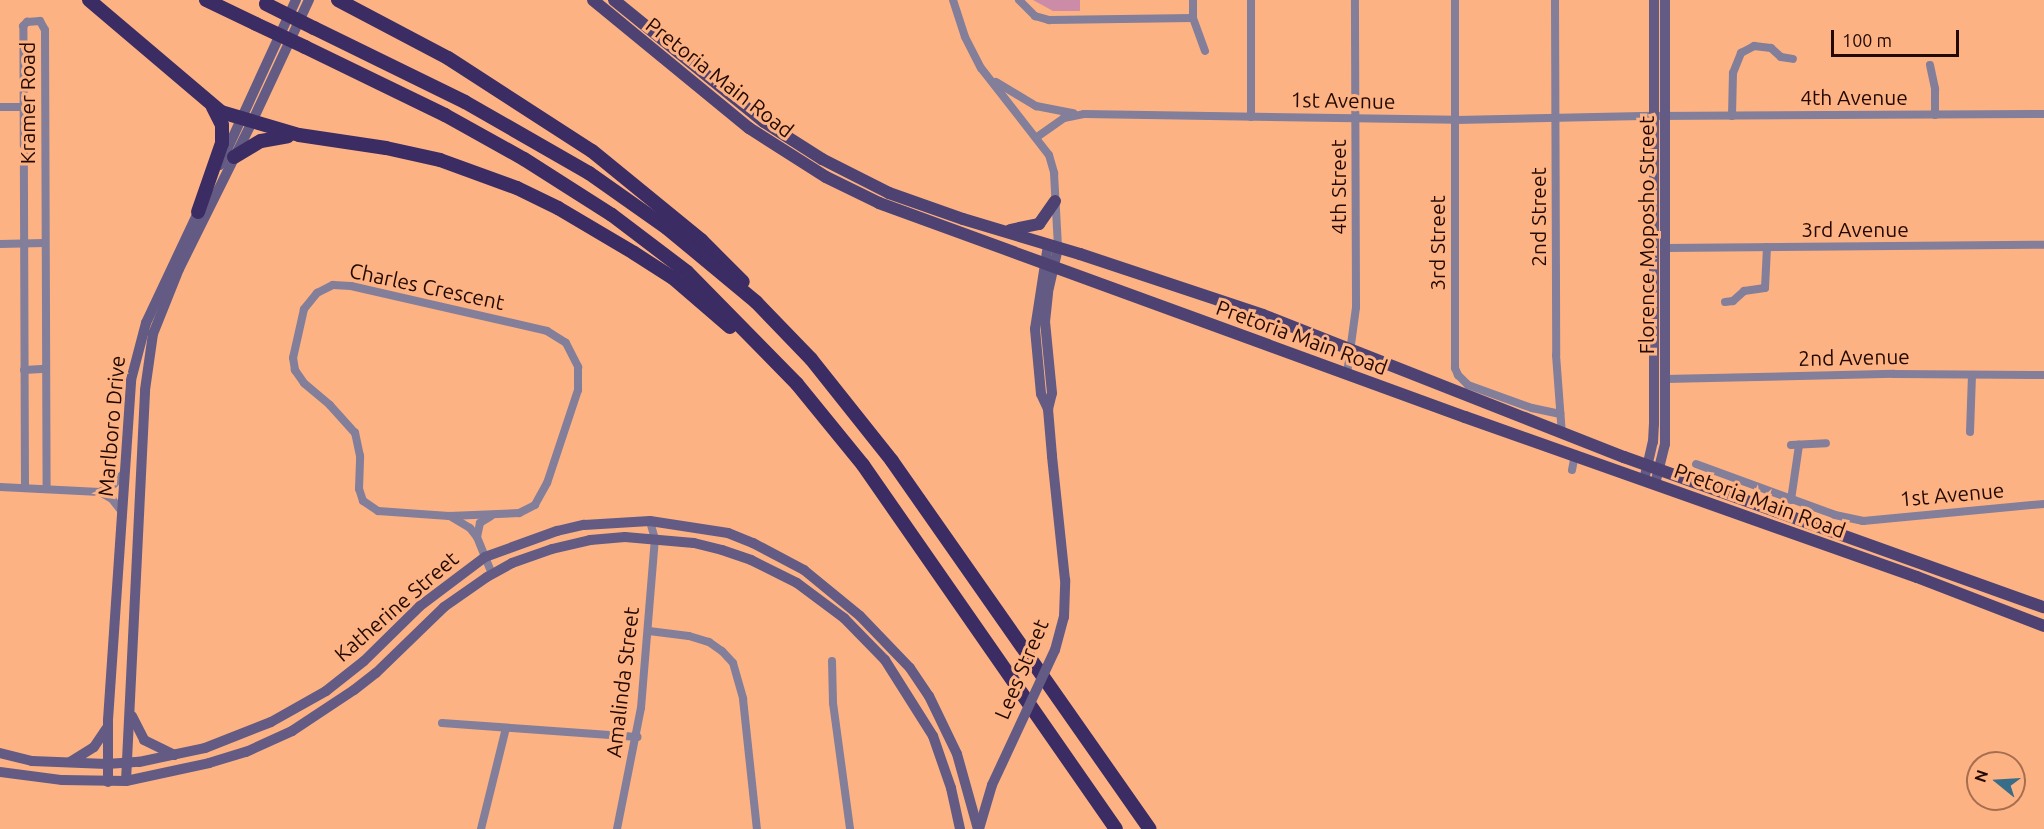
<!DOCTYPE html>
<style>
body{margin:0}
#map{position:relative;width:2044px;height:829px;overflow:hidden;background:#fdb284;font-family:Ubuntu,sans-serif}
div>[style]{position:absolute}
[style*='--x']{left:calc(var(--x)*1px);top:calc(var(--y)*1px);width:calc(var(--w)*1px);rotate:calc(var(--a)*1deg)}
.green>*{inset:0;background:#cc8ba6}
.street>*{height:8px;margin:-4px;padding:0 4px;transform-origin:4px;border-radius:4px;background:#837e99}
.secondary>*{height:10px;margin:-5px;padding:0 5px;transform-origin:5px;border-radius:5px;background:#635b83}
.primary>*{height:12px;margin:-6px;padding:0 6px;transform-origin:6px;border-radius:6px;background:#4d4272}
.highway>*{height:14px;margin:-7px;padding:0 7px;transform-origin:7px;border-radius:7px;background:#3b2c63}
.secondary-bridge>*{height:10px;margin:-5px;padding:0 5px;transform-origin:5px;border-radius:5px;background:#635b83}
.highway-bridge>*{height:14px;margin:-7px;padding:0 7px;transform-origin:7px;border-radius:7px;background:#3b2c63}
span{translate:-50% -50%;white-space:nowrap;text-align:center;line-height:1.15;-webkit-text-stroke:6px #fdb284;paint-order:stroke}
.street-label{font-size:21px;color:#230900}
.north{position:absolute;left:1966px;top:751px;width:60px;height:60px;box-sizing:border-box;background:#fdb284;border:2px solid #a66e4f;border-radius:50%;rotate:288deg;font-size:16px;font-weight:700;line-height:24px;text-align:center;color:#230900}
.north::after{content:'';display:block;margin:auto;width:21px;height:27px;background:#376d89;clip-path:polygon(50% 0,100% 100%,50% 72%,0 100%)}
.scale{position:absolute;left:1831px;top:30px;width:128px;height:27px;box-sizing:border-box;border:3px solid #230900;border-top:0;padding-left:8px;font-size:18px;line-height:21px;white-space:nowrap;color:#230900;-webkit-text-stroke:4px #fdb284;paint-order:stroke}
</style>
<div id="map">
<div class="green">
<i style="clip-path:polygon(1033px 0,1080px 0,1080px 11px,1053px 11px)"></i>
</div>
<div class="street">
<i style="--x:953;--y:0;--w:39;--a:72"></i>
<i style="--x:965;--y:37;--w:35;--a:63"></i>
<i style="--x:981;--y:68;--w:110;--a:52"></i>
<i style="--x:1049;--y:155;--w:19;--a:74"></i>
<i style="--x:1054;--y:173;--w:75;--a:86.9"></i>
<i style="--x:1019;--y:0;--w:23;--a:45"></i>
<i style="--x:1035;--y:16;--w:15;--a:16"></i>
<i style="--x:1049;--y:20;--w:144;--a:-0.8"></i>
<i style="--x:1193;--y:0;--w:18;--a:90"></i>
<i style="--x:1193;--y:18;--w:35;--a:70"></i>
<i style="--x:1455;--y:0;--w:368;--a:90"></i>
<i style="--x:1455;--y:368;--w:8;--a:67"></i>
<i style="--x:1458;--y:375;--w:14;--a:45"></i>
<i style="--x:1468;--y:385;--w:68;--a:19.8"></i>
<i style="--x:1532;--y:408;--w:29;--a:12"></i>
<i style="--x:1555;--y:0;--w:355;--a:89.8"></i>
<i style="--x:1556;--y:355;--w:79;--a:85.7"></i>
<i style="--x:1930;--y:65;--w:25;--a:78"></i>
<i style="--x:1935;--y:89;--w:26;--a:90"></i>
<i style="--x:996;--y:82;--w:47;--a:31"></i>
<i style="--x:1036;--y:106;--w:38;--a:11"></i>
<i style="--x:0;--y:107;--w:23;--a:0"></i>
<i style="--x:1732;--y:116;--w:43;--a:-88.7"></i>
<i style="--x:1733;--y:73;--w:22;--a:-68"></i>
<i style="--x:1741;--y:53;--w:15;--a:-28"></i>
<i style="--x:1754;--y:46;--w:17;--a:7"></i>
<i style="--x:1771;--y:48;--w:13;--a:42"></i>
<i style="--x:1781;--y:57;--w:12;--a:9"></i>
<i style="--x:1251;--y:117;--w:117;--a:-90"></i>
<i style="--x:1037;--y:137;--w:33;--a:-35"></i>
<i style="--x:1064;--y:118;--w:20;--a:-11"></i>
<i style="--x:1084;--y:114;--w:372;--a:0.9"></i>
<i style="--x:1456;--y:120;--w:198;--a:-1.2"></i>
<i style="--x:1654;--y:116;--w:390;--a:-0.3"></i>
<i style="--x:0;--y:244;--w:44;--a:-1.3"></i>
<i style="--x:1665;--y:248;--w:379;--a:-0.5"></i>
<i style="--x:333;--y:285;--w:18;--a:3"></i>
<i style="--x:351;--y:286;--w:201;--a:12.9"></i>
<i style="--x:547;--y:331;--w:22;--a:32"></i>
<i style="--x:566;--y:343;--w:27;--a:63"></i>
<i style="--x:578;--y:367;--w:23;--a:90"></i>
<i style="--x:578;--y:390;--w:98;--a:108.4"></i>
<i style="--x:547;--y:483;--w:25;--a:119"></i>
<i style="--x:535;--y:505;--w:18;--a:153"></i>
<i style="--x:519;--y:513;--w:70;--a:177.5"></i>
<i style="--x:449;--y:516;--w:71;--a:-176"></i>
<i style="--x:378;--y:511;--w:18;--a:-146"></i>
<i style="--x:363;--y:501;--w:13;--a:-108"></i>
<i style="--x:359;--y:489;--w:33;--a:-88"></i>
<i style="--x:360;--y:456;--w:24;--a:-102"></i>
<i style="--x:355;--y:433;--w:38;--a:-132"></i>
<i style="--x:330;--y:405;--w:34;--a:-140"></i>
<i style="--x:304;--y:383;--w:16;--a:-125"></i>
<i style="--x:295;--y:370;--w:12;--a:-99"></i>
<i style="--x:293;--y:358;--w:50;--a:-77.3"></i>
<i style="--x:304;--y:309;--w:21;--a:-51"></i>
<i style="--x:317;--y:293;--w:18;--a:-27"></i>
<i style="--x:1725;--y:302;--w:8;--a:-7"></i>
<i style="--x:1733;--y:301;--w:15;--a:-42"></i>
<i style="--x:1744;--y:291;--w:21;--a:-8"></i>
<i style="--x:1765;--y:288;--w:41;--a:-87.2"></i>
<i style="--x:24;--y:370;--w:22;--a:-3"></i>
<i style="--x:1347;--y:374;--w:68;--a:-82.3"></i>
<i style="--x:1356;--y:307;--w:307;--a:-90.2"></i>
<i style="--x:1665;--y:379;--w:229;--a:-1.3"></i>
<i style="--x:1894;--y:374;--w:150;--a:0.4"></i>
<i style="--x:1970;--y:432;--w:56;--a:-88"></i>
<i style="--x:1791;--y:445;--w:35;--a:-3"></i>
<i style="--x:1696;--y:464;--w:148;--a:20.1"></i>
<i style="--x:1835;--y:515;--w:29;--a:12"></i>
<i style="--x:1863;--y:521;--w:182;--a:-5.4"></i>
<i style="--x:1572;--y:470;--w:16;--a:-79"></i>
<i style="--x:0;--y:487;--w:100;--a:2.9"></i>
<i style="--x:100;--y:492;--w:14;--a:30"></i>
<i style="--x:112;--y:499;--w:16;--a:52"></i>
<i style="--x:25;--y:488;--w:462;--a:-90.2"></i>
<i style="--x:23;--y:26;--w:6;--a:-45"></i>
<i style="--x:27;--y:22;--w:13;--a:-4"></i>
<i style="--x:40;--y:21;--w:10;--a:61"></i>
<i style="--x:45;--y:30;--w:459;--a:89.8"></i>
<i style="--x:100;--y:492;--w:16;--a:-30"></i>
<i style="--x:114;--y:484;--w:15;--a:-48"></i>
<i style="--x:1791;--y:500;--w:56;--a:-81.7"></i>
<i style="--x:450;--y:516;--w:23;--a:31"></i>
<i style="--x:470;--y:528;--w:11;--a:52"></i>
<i style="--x:491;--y:516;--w:13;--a:148"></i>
<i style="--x:480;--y:523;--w:14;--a:102"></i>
<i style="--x:477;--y:537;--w:40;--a:68"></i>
<i style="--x:649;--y:631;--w:40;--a:7.1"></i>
<i style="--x:689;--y:636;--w:21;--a:17"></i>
<i style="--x:709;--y:642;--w:16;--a:35"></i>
<i style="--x:722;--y:651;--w:16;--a:47"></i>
<i style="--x:733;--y:663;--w:37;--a:74"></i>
<i style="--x:743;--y:699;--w:131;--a:83.9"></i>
<i style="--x:832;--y:661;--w:42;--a:88.6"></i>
<i style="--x:833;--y:703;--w:127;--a:82.3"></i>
<i style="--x:442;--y:723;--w:196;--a:4.1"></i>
<i style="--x:481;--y:829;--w:104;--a:-76.1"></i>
<i style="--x:617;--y:829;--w:123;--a:-78.8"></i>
<i style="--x:641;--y:708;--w:170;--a:-85.3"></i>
<i style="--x:655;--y:539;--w:19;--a:-106"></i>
</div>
<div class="secondary">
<i style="--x:220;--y:165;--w:182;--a:-65.3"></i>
<i style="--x:1048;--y:245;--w:85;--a:98.8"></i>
<i style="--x:1035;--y:329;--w:65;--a:84.7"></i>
<i style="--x:1041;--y:394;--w:17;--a:65"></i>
<i style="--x:1048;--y:409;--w:47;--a:85.1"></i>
<i style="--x:1048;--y:409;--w:16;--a:-76"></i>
<i style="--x:1052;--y:393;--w:71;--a:-95.6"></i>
<i style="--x:1045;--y:322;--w:30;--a:-84"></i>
<i style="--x:1048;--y:292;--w:45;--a:-77.2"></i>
<i style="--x:1644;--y:480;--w:39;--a:-77"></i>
<i style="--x:1653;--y:442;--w:18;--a:-87"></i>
<i style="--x:1654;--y:424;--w:424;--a:-90"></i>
<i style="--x:1655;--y:484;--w:41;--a:-76"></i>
<i style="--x:1665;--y:444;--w:444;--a:-90"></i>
<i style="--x:132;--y:716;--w:27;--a:63"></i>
<i style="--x:144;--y:740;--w:34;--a:26"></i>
<i style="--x:0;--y:753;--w:33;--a:14"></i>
<i style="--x:32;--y:761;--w:75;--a:2.3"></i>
<i style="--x:107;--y:764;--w:32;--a:-4"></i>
<i style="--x:139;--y:762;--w:67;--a:-12"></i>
<i style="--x:205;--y:748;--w:71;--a:-21.5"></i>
<i style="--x:271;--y:722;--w:63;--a:-29.4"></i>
<i style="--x:326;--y:691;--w:48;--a:-38.3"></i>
<i style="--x:364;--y:661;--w:78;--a:-44.5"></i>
<i style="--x:420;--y:606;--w:81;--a:-37"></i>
<i style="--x:485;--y:557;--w:77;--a:-19.9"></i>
<i style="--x:557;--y:531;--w:28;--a:-13"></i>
<i style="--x:584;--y:525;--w:66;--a:-3.5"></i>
<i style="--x:650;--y:521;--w:79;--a:8.7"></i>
<i style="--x:728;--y:533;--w:27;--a:22"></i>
<i style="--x:753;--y:543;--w:58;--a:27.9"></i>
<i style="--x:804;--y:570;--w:72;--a:39.4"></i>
<i style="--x:860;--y:616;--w:72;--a:46.1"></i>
<i style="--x:910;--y:668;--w:34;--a:56"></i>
<i style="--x:929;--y:696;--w:64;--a:64.2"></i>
<i style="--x:957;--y:754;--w:78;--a:74.4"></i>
<i style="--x:70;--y:762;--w:28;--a:-32"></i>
<i style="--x:94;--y:747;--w:22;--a:-56"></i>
<i style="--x:0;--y:772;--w:63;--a:7.4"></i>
<i style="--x:62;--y:780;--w:64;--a:0.9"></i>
<i style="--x:126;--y:781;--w:85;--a:-12.2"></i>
<i style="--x:209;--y:763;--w:39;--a:-17"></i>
<i style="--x:246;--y:752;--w:51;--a:-24.5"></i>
<i style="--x:292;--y:731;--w:74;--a:-33.5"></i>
<i style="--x:354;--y:690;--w:28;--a:-38"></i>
<i style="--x:376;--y:673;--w:95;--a:-44.1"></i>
<i style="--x:444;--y:607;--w:52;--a:-34.9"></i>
<i style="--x:487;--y:577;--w:29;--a:-29"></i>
<i style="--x:512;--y:563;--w:42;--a:-19.3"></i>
<i style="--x:552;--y:549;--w:39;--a:-13"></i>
<i style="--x:590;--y:540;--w:35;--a:-5"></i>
<i style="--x:625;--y:537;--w:69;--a:5"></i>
<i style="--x:694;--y:543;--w:29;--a:14"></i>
<i style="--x:722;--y:550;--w:31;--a:19"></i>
<i style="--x:751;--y:560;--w:51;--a:26.6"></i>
<i style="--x:797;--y:583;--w:59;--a:36.7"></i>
<i style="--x:844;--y:618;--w:59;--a:45.7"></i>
<i style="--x:885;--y:660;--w:90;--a:57.7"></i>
<i style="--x:933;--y:736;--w:55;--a:70.9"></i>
<i style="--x:951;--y:788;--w:42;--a:77.6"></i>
<i style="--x:126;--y:781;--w:391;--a:-87.2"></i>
<i style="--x:145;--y:390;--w:57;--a:-81.9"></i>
<i style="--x:153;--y:334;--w:70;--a:-68.2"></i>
<i style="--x:179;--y:269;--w:164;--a:-63.6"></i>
<i style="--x:252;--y:122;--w:135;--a:-65"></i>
<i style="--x:108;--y:782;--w:62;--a:-90"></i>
<i style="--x:108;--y:720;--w:341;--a:-86.1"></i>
<i style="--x:131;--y:380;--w:59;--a:-75.3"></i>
<i style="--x:146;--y:323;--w:129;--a:-64.8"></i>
</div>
<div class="primary">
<i style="--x:593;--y:0;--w:202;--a:39.4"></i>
<i style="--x:749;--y:128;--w:91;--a:32.5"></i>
<i style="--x:826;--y:177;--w:59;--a:26.1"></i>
<i style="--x:879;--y:203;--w:624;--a:20.06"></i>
<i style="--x:1465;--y:417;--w:479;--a:19.5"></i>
<i style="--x:1917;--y:577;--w:136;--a:21.1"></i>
<i style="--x:614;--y:0;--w:193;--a:39.1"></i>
<i style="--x:764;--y:122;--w:69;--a:32.5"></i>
<i style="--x:822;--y:159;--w:75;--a:26.9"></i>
<i style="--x:889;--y:193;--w:78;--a:19.4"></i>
<i style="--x:963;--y:219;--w:122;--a:16.7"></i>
<i style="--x:1080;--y:254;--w:193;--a:18.4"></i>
<i style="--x:1263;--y:315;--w:388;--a:21.5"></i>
<i style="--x:1624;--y:457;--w:446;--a:19.7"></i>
<i style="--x:1010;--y:230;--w:30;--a:-12"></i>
<i style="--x:1039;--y:224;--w:28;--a:-55"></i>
</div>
<div class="highway">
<i style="--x:89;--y:0;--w:173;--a:40.3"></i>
<i style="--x:221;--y:112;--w:81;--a:16.4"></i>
<i style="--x:299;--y:135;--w:88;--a:8.5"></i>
<i style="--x:386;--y:148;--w:55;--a:12.5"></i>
<i style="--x:440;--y:160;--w:82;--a:20"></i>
<i style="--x:517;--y:188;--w:46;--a:26"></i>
<i style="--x:558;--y:208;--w:88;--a:30.6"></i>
<i style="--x:634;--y:253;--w:46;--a:32.7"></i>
<i style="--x:673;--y:278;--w:75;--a:40.7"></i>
<i style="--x:206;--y:0;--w:55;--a:25.6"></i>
<i style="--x:338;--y:0;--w:124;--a:27.8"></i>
<i style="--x:448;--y:58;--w:171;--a:32.9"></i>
<i style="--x:592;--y:151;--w:141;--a:39.2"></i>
<i style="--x:701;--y:240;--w:59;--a:45"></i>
<i style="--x:314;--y:28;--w:168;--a:26.1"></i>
<i style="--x:465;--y:102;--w:143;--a:29.8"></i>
<i style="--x:589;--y:173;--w:95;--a:35.2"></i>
<i style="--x:667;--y:228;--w:116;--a:39.7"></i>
<i style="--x:756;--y:302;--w:79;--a:46"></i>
<i style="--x:811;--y:359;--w:130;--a:51.5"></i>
<i style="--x:892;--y:461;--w:449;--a:55"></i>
<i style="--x:305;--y:47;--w:156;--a:25.9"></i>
<i style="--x:445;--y:115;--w:90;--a:29.1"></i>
<i style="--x:524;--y:159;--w:104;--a:32.5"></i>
<i style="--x:612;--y:215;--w:94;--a:37.2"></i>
<i style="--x:687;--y:272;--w:157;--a:45.5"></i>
<i style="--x:797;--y:384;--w:104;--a:50.8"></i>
<i style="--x:863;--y:465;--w:443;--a:55.2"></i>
<i style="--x:234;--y:157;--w:31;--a:-31"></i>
<i style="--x:261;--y:141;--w:27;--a:-10"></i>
<i style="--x:198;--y:212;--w:73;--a:-70.8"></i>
<i style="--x:222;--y:143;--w:18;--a:-90"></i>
<i style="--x:222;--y:125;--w:20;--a:-117"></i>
</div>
<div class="secondary-bridge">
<i style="--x:979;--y:829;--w:46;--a:-73.5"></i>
<i style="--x:992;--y:785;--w:149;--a:-65"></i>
<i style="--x:1055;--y:650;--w:34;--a:-75"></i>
<i style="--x:1064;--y:617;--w:37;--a:-88"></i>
<i style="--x:1065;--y:580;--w:125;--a:-96"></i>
</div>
<div class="highway-bridge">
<i style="--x:266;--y:4;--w:54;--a:26.6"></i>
<i style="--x:256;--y:24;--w:54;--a:25.1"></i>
</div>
<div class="street-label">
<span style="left:720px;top:77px;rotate:38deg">Pretoria Main Road</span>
<span style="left:1854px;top:97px">4th Avenue</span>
<span style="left:1343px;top:100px;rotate:1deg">1st Avenue</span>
<span style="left:27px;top:103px;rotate:-90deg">Kramer Road</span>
<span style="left:1338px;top:187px;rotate:-90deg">4th Street</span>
<span style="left:1538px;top:217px;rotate:-90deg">2nd Street</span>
<span style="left:1855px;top:229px">3rd Avenue</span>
<span style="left:1646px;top:235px;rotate:-90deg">Florence Moposho Street</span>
<span style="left:1437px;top:243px;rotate:-90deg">3rd Street</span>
<span style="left:427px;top:286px;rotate:12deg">Charles Crescent</span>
<span style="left:1302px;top:337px;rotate:20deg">Pretoria Main Road</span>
<span style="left:1854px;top:357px;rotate:-1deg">2nd Avenue</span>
<span style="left:111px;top:426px;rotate:-85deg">Marlboro Drive</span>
<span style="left:1952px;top:494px;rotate:-5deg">1st Avenue</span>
<span style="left:1760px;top:500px;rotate:20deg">Pretoria Main Road</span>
<span style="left:396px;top:606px;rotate:-41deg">Katherine Street</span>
<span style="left:1021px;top:669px;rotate:-67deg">Lees Street</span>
<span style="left:622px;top:682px;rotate:-83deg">Amalinda Street</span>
</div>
<div class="north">N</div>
<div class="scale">100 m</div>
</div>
